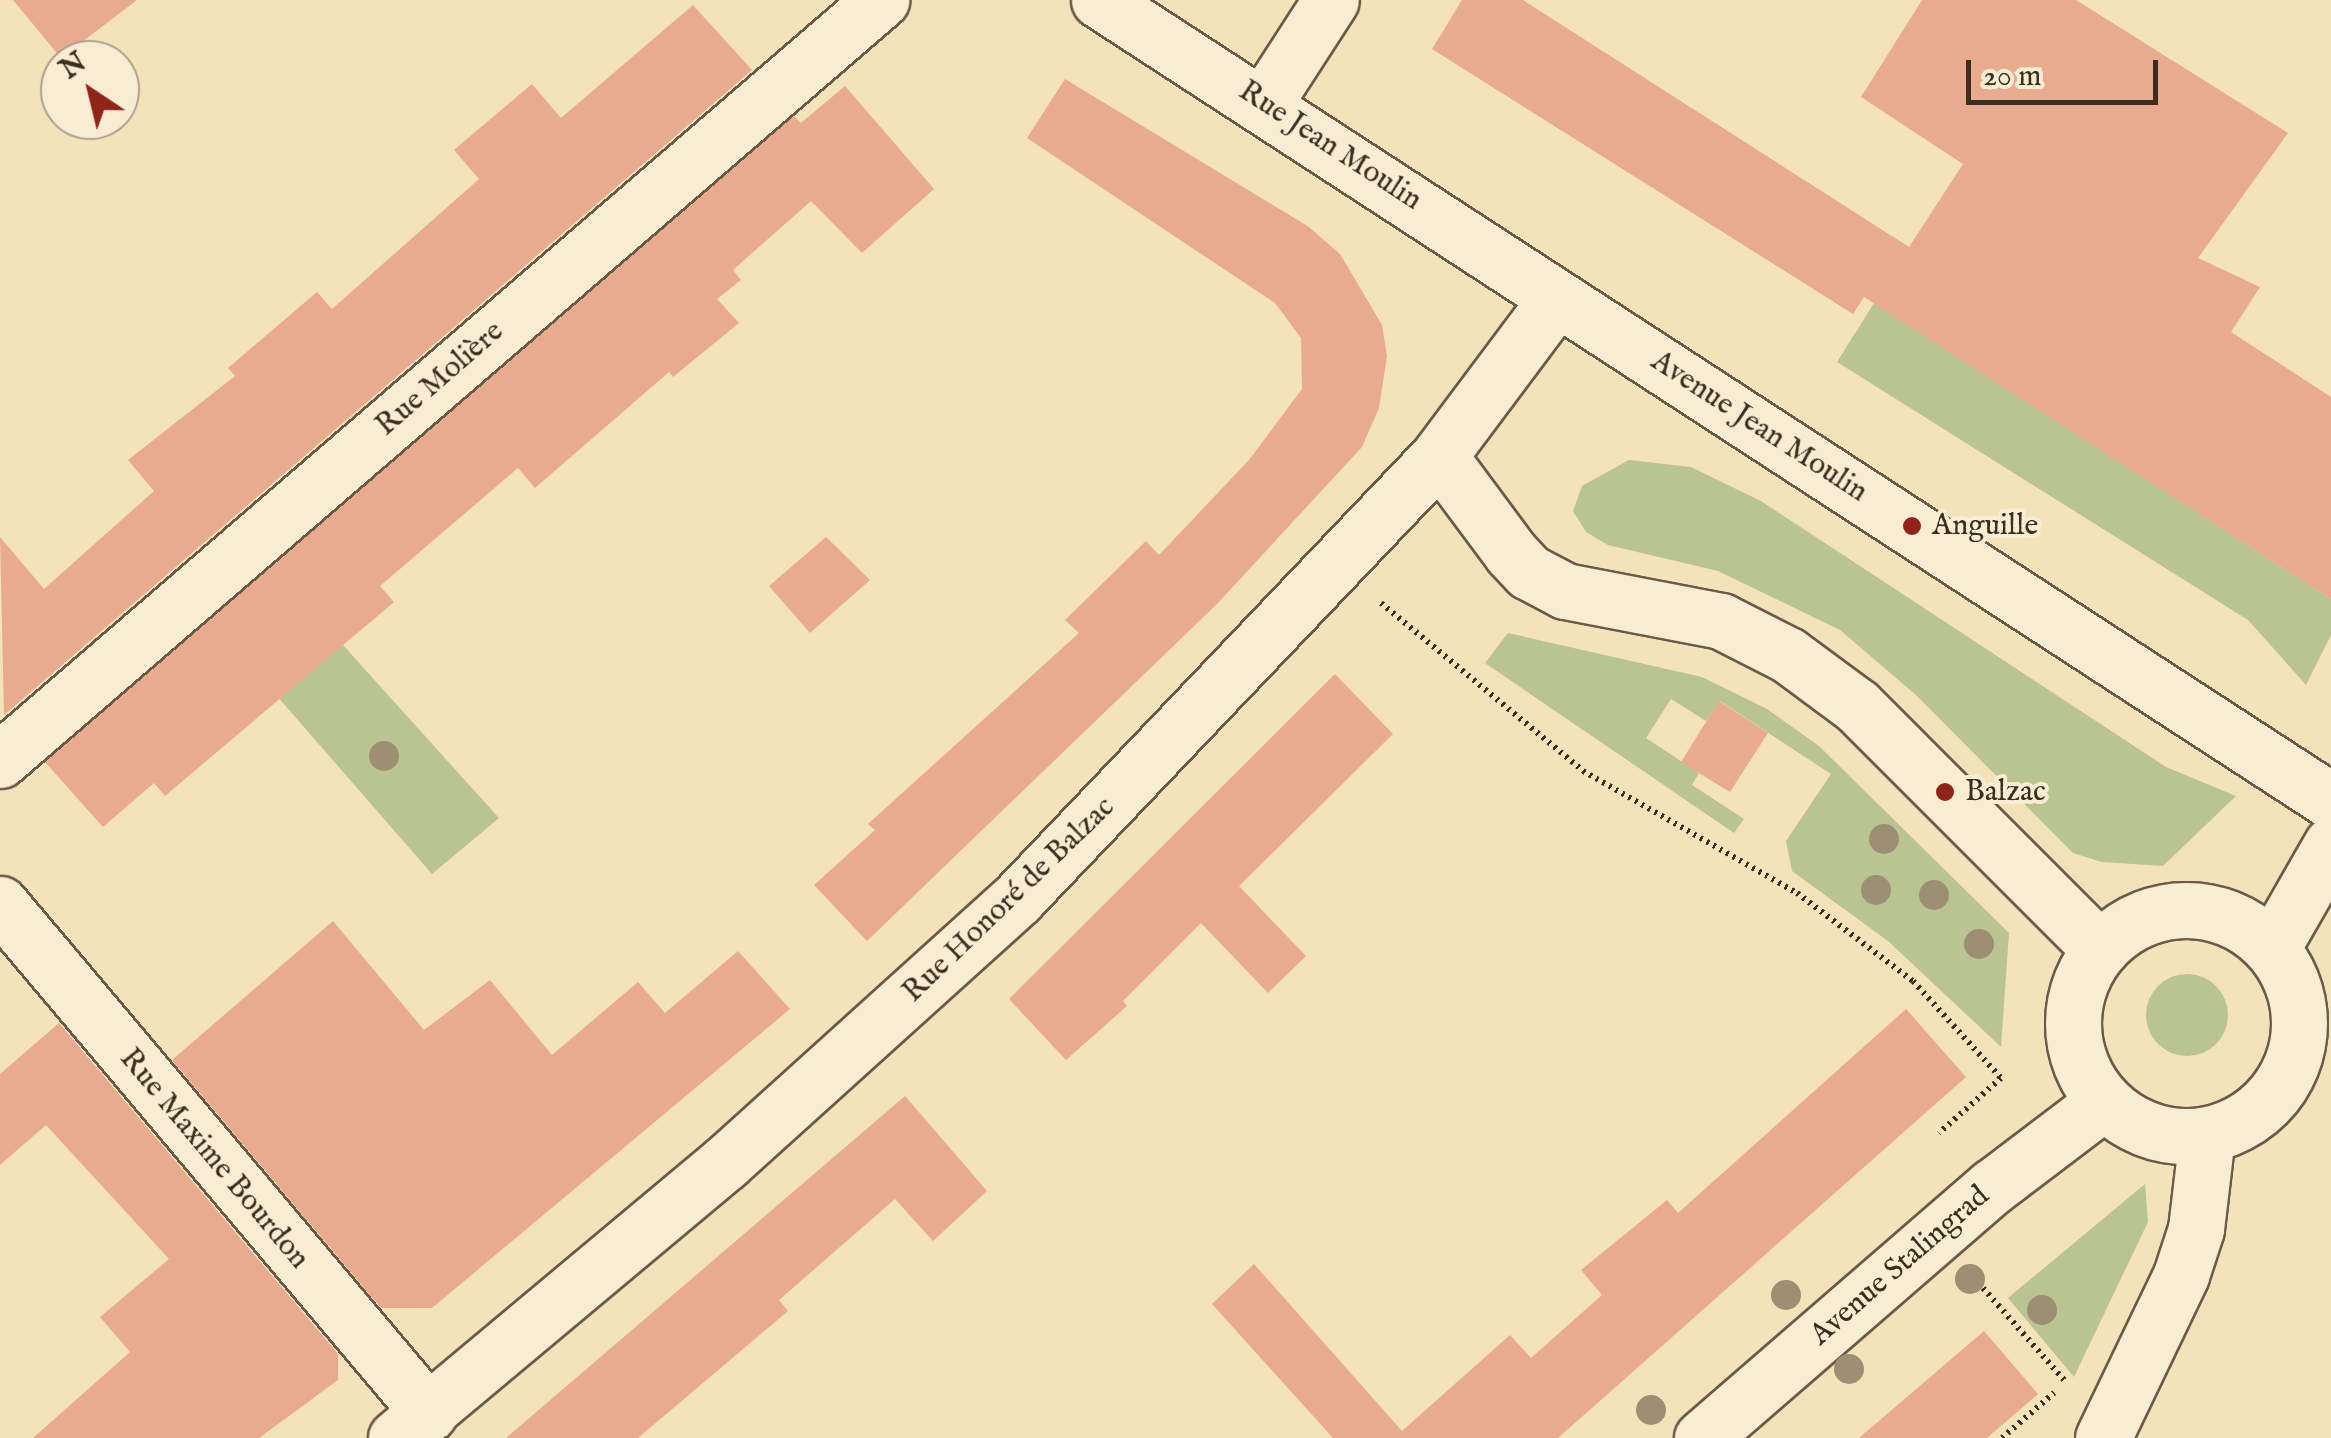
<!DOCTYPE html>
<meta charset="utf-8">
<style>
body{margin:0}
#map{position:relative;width:2331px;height:1438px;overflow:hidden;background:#f4e2bb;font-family:"IM FELL English",serif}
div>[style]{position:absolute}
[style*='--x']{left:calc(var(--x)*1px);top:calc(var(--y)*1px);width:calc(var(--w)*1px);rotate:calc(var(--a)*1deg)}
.green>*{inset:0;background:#b9c492}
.round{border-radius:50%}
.building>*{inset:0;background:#e8ab8e}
.path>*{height:6px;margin-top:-3px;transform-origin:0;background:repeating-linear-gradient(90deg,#3d2d21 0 2.5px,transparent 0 7.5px)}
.roads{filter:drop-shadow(2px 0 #6b5a48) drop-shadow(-2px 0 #6b5a48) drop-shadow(0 2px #6b5a48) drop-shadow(0 -2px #6b5a48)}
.minor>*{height:55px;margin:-27.5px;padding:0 27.5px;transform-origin:27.5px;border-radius:27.5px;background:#f8ecd3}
.tertiary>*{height:55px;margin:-27.5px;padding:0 27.5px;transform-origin:27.5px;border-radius:27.5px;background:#f8ecd3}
.tertiary>.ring{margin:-27.5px;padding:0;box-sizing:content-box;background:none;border:55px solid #f8ecd3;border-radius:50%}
.secondary>*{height:55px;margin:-27.5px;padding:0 27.5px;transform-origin:27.5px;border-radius:27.5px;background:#f8ecd3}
.trees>*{width:30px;height:30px;margin:-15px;border-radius:50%;background:#9d8f73}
.dots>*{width:28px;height:28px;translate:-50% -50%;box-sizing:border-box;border:5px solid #f8ecd3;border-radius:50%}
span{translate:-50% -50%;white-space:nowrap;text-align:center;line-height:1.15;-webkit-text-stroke:8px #f8ecd3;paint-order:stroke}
.street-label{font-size:30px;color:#3d2d21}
.poi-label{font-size:30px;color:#3d2d21}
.left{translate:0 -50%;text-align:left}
.north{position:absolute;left:40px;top:40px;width:100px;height:100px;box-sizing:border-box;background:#f8ecd3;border:2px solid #ada08c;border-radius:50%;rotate:325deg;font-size:28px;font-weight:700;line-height:40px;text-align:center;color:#3d2d21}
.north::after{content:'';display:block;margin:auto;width:35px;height:45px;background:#8f2418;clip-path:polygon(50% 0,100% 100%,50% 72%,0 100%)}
.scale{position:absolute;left:1966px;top:60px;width:192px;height:45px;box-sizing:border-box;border:5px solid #3d2d21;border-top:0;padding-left:12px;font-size:30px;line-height:35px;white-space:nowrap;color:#3d2d21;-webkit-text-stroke:8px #f8ecd3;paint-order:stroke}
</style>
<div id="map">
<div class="green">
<i style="clip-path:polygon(1874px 303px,2331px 599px,2331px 635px,2306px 685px,2248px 620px,1837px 362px)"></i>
<i style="clip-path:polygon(1629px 460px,1691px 467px,1761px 501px,2166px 767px,2236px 796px,2163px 866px,2102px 862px,2073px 853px,1916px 695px,1840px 630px,1718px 571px,1608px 545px,1586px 532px,1573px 511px,1582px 486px)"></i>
<i style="clip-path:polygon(277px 572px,499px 818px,432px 874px,215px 625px)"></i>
<i style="clip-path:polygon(1508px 633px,1702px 677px,1767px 709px,1819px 746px,2009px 933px,2001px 1047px,1888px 941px,1792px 871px,1786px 841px,1831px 774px,1720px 701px,1706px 721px,1671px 699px,1646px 738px,1699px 773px,1692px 785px,1744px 819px,1734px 833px,1485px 663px)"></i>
<i class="round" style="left:2146px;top:974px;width:82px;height:82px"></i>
<i style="clip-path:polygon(2145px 1184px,2148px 1222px,2074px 1377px,2008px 1298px)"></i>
</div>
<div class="building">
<i style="clip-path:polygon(13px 0,137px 0,61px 58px)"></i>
<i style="clip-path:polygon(1462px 0,1523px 0,1909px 247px,1963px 164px,1861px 97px,1922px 0,2076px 0,2288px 133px,2198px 258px,2260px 287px,2231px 332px,2331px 397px,2331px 599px,1864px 297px,1853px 314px,1432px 49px)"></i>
<i style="clip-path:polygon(693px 5px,752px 70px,4px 715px,0 537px,44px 589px,154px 491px,128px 460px,235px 376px,228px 368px,317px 292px,332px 309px,479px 179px,454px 150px,532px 84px,561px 118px)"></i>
<i style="clip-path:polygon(1065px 79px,1309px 227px,1340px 254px,1382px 325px,1387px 356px,1379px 408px,1362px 447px,1217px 604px,867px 941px,814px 885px,875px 830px,868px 824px,1079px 633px,1065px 620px,1146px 541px,1159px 555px,1249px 460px,1302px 389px,1301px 338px,1275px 303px,1027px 138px)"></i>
<i style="clip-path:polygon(845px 86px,934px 189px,862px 253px,811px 201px,733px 270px,741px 280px,717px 299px,739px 323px,673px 377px,669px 372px,535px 488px,518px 468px,380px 586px,394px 602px,165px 796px,154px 783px,103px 827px,45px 762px,794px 116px,801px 123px)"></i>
<i style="clip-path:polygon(826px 537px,870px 580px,810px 633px,769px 586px)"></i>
<i style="clip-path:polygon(1335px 674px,1393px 734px,1239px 886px,1306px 956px,1268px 993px,1201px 923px,1123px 1001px,1127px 1006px,1066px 1060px,1009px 999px)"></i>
<i style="clip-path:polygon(1719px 701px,1768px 733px,1730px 792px,1681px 762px)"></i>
<i style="clip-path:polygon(333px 921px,424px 1030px,490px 980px,552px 1055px,638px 982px,665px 1013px,738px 951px,790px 1009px,432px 1308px,381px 1308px,172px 1060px)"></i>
<i style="clip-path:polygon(1906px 1009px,1966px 1077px,1558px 1438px,1333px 1438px,1212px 1304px,1254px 1264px,1402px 1431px,1510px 1335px,1531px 1358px,1602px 1295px,1581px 1270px,1667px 1200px,1678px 1213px)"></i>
<i style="clip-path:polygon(59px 1023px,338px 1354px,338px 1380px,259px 1438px,33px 1438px,130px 1352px,100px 1317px,169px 1259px,46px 1125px,0 1165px,0 1074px)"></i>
<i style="clip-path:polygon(905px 1096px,987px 1191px,933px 1241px,895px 1199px,779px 1300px,788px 1311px,638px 1438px,506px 1438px)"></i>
<i style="clip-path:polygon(1984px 1331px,2038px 1394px,1987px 1438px,1859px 1438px)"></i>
</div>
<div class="path">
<i style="--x:1381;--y:603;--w:263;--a:39.7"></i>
<i style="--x:1583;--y:771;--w:246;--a:29.7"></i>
<i style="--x:1797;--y:893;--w:146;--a:37.2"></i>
<i style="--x:1913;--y:981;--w:131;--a:47.8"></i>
<i style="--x:2001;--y:1078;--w:83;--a:138.4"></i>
<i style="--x:1983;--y:1288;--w:124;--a:48.6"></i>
<i style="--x:2002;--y:1438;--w:69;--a:-40.9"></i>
</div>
<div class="roads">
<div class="minor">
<i style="--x:1265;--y:102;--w:121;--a:-57.1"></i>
<i style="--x:0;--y:760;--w:1164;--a:-40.78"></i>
<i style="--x:0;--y:904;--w:666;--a:49.87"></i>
<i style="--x:396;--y:1438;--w:429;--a:-39.9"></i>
<i style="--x:725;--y:1163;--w:395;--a:-42.1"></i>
<i style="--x:1018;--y:898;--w:610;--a:-46.39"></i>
<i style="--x:2103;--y:1438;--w:181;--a:-64.4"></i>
<i style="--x:2181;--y:1275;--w:48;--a:-71.9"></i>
<i style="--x:2196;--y:1229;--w:95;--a:-83.3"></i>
</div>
<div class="tertiary">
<i style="--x:1557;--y:298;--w:197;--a:126.8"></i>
<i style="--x:1439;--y:456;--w:121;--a:53.4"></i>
<i style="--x:1511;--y:553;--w:26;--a:47"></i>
<i style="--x:1529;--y:572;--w:41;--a:27.8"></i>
<i style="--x:1565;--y:591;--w:159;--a:10.9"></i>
<i style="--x:1721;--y:621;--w:75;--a:26.9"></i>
<i style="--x:1788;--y:655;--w:86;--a:36.5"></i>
<i style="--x:1857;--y:706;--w:344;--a:45"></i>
<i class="ring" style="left:2073px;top:910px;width:171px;height:171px"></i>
<i style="--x:2272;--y:948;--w:119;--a:-60.2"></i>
<i style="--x:1702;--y:1438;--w:384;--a:-40.9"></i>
<i style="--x:1992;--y:1187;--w:141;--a:-37.2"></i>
</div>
<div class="secondary">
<i style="--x:1099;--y:0;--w:1469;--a:33.03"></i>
</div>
</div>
<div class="trees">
<i style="left:384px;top:756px"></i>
<i style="left:1884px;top:839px"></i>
<i style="left:1876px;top:890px"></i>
<i style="left:1934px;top:895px"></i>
<i style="left:1979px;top:944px"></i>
<i style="left:1970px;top:1279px"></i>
<i style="left:1786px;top:1295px"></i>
<i style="left:2042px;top:1310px"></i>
<i style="left:1849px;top:1369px"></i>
<i style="left:1651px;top:1410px"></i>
</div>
<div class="dots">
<i style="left:1912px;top:526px;background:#8f2418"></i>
<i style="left:1945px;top:792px;background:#8f2418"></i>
</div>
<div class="street-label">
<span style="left:1330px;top:146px;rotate:33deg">Rue Jean Moulin</span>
<span style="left:440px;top:379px;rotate:-41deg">Rue Molière</span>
<span style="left:1759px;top:427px;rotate:33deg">Avenue Jean Moulin</span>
<span style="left:1009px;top:900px;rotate:-44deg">Rue Honoré de Balzac</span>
<span style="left:214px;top:1159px;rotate:50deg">Rue Maxime Bourdon</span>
<span style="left:1900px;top:1266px;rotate:-41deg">Avenue Stalingrad</span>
</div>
<div class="poi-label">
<span class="left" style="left:1932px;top:526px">Anguille</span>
<span class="left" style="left:1965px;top:792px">Balzac</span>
</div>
<div class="north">N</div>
<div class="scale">20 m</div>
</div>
